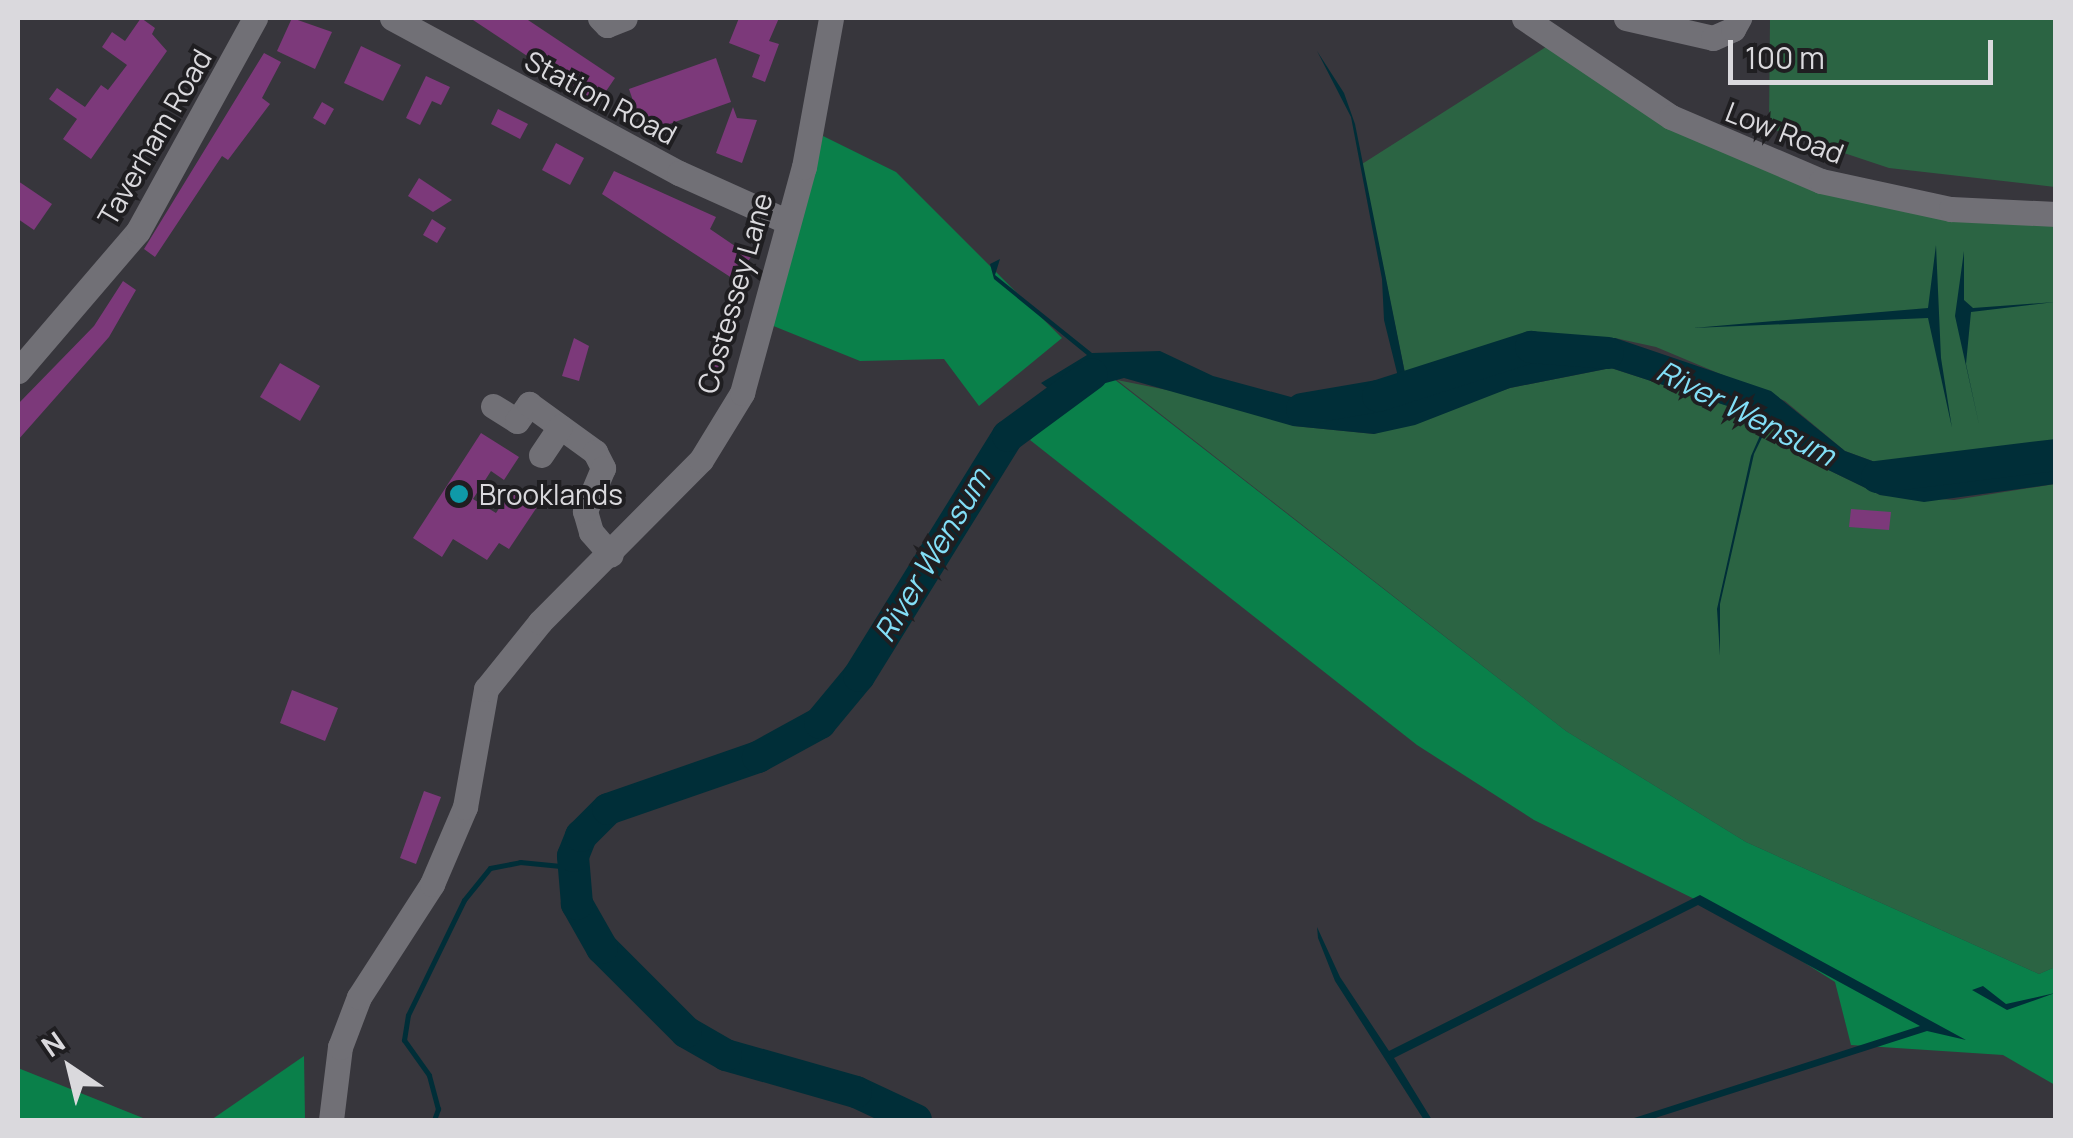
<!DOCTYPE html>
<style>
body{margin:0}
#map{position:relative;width:2073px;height:1138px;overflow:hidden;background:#37363c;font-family:Manrope,sans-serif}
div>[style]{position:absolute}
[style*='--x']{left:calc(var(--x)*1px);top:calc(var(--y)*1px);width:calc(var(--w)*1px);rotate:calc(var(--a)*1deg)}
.green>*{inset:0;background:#2b6443}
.forest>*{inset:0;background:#0a804a}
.water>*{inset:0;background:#002e38}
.stream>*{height:5px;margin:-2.5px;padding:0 2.5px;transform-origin:2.5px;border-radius:2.5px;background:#002e38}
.river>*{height:32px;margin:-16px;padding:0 16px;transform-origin:16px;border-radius:16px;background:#002e38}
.building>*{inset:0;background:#7c397a}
.minor>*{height:25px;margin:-12.5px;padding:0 12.5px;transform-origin:12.5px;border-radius:12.5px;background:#717076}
.dots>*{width:28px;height:28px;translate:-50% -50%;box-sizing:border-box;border:5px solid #1f1e21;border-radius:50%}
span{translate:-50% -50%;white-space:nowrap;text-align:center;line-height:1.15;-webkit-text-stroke:8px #1f1e21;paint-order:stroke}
.street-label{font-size:28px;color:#dad9dd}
.poi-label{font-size:28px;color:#dad9dd}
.left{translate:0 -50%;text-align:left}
.water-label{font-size:30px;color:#82def6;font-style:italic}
.frame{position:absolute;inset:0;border:20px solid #dad9dd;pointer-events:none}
.north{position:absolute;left:20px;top:1018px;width:100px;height:100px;-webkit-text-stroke:8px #1f1e21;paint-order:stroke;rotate:325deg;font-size:28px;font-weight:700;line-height:40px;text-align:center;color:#dad9dd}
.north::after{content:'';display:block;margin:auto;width:35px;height:45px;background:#dad9dd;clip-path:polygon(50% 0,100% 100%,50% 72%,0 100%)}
.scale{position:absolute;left:1728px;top:40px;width:265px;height:45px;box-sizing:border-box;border:5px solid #dad9dd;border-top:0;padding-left:12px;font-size:30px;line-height:35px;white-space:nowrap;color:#dad9dd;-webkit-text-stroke:8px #1f1e21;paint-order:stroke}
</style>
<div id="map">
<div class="green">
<i style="clip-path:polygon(1770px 18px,2055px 18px,2055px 187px,1889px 168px,1769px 128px)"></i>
<i style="clip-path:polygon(1549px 45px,1824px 190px,2055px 224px,2055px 456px,1908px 474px,1845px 451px,1785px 401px,1656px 347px,1615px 338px,1526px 351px,1479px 373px,1409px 393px,1362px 164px)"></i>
<i style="clip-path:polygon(1611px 368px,1756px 415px,1816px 464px,1880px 495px,1954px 500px,2055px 484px,2055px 967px,2039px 974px,1746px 842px,1566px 731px,1117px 380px,1222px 401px,1294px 426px,1374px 434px,1510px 388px)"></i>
</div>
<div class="forest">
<i style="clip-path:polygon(823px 136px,896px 172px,1062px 338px,979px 406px,944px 359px,860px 361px,771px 325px)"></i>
<i style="clip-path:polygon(1105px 372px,1566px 731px,1746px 842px,2039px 974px,2055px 967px,2055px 1085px,2003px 1055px,1851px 1045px,1835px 982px,1737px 920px,1534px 820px,1417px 745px,1030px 440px)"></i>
<i style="clip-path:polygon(304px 1056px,305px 1120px,211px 1120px)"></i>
<i style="clip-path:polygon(18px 1068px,148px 1120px,18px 1120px)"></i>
</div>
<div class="water">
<i style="clip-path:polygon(1317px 51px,1344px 93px,1355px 124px,1409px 393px,1479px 373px,1526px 351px,1615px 338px,1771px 391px,1845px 451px,1908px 474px,2055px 456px,2055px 484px,1924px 502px,1880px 495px,1816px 464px,1769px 423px,1754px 454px,1720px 604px,1720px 656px,1717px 609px,1751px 456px,1766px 422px,1755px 415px,1611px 368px,1510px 388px,1415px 425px,1374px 434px,1293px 426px,1124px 378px,1102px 384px,1070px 406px,1041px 383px,1087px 355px,994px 279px,990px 264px,1000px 259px,995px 275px,1092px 353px,1160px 351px,1213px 376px,1302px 400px,1372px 405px,1403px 397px,1384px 320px,1382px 279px,1351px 117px)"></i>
<i style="clip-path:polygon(1936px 245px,1941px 358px,1952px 428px,1928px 318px,1693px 328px,1928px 308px)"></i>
<i style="clip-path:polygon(1964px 251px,1964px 300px,1973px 308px,2055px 302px,1971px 312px,1966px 364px,1980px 429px,1955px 316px)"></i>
<i style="clip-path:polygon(1700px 895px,1966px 1040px,1927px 1031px,1649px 1120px,1628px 1120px,1920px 1026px,1698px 905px,1394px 1058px,1432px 1120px,1424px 1120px,1335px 981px,1318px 938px,1317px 927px,1340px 977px,1389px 1051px)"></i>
<i style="clip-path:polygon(1983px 986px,2006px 1004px,2055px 993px,2007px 1010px,1972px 990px)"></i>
</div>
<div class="stream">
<i style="--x:434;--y:1120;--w:12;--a:-70"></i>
<i style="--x:438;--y:1109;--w:35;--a:-105"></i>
<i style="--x:429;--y:1075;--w:43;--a:-125.5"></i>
<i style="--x:404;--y:1040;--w:25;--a:-81"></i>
<i style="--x:408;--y:1015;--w:128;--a:-64"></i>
<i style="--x:464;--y:900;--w:41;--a:-50.9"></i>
<i style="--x:490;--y:868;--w:31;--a:-11"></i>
<i style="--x:520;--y:862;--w:51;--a:5.6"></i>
</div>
<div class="river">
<i style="--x:1302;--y:409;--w:77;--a:-9.7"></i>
<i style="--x:1378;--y:396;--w:161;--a:-17.8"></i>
<i style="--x:1531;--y:347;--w:77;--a:4.5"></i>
<i style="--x:1877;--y:477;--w:180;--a:-7"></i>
<i style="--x:916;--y:1120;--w:66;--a:-155"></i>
<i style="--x:856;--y:1092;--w:135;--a:-164.1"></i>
<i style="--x:726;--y:1055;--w:46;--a:-150.1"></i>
<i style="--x:686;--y:1032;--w:119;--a:-135"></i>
<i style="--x:602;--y:948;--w:51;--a:-119.6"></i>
<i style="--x:577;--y:904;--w:48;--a:-94.8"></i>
<i style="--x:573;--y:856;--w:22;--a:-68"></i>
<i style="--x:581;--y:836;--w:38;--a:-45"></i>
<i style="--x:608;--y:809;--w:159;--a:-19.1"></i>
<i style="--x:758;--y:757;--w:71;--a:-28.7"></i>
<i style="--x:820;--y:723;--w:61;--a:-50.3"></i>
<i style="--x:859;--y:676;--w:282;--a:-58.2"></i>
<i style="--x:1008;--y:436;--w:104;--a:-36.4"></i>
</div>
<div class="building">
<i style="clip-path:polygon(141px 18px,155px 28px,152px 34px,167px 51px,91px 159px,63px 139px,77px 119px,49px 99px,57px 88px,85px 107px,101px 85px,108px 90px,127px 65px,102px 47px,112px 32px,125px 41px)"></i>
<i style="clip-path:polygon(292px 18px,332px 32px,315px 69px,277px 51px)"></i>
<i style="clip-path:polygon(470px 18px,525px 18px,615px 78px,598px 103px)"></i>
<i style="clip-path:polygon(739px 18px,779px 18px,769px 41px,779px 44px,765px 82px,752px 77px,760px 55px,729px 43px)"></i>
<i style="clip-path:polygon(361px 46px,401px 65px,383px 101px,344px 83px)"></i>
<i style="clip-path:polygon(264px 53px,281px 62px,262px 98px,270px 104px,228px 160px,222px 156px,155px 257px,144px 249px)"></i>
<i style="clip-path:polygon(716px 58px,731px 102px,644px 133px,629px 89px)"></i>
<i style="clip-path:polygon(426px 76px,450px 87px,441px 105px,432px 101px,420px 125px,406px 118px)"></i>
<i style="clip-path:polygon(322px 102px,334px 109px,325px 125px,313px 118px)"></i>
<i style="clip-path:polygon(733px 107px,737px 118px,757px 120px,742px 163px,716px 153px)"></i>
<i style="clip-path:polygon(498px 109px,528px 124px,520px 139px,491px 124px)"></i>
<i style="clip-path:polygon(556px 143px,584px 158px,570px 185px,542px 170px)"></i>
<i style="clip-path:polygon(614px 171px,716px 217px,710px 229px,751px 257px,735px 280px,602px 194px)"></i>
<i style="clip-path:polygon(419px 178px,452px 200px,433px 212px,408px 196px)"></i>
<i style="clip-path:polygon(18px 181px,52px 204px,34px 230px,18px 219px)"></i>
<i style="clip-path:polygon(432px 219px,446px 228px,437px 243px,423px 235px)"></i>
<i style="clip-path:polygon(123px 281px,136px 290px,109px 337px,18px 440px,18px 404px,94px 326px)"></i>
<i style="clip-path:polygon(574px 338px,589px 346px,579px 381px,562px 376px)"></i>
<i style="clip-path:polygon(713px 351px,727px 356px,721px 373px,707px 368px)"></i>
<i style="clip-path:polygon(280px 363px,320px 386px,300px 421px,260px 397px)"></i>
<i style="clip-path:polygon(481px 433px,519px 457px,504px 480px,491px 471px,473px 499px,496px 513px,511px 490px,537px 507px,509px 549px,499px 543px,487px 560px,453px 539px,442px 557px,413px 538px)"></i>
<i style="clip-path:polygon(1851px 509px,1891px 512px,1889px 530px,1849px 527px)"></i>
<i style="clip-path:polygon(292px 690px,338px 708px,325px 741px,280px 723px)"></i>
<i style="clip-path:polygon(424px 791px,441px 797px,416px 864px,400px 858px)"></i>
</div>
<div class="minor">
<i style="--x:392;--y:18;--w:326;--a:28.4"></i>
<i style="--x:679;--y:173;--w:117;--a:24.2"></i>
<i style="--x:600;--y:18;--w:10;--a:45"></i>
<i style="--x:607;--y:25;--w:19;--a:-21"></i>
<i style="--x:1524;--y:18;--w:177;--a:34"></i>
<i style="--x:1671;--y:117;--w:163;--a:23.1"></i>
<i style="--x:1821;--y:181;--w:133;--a:12.2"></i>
<i style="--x:1951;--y:209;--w:105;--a:2.7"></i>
<i style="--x:1626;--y:18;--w:89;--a:12.9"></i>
<i style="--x:1713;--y:38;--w:22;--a:-24"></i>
<i style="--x:1733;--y:29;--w:13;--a:-61"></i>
<i style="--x:18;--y:371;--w:184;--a:-49.4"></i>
<i style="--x:138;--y:231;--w:243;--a:-61.2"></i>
<i style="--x:493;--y:406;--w:28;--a:32"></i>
<i style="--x:517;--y:421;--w:21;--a:-55"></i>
<i style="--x:529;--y:404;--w:82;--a:36"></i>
<i style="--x:595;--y:452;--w:18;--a:63"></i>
<i style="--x:603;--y:468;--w:47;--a:112.7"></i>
<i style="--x:585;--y:511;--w:22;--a:74"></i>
<i style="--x:591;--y:532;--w:30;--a:49"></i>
<i style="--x:541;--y:455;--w:34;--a:-56"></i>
<i style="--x:331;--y:1120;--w:74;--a:-83"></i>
<i style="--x:340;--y:1047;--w:53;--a:-69.2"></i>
<i style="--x:359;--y:997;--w:135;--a:-57.1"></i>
<i style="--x:432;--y:884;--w:84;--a:-66.8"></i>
<i style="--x:465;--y:807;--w:120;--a:-79.9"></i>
<i style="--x:486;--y:689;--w:86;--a:-51.1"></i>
<i style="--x:540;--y:622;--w:228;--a:-45.2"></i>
<i style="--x:701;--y:460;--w:79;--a:-58.5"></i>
<i style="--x:742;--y:393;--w:234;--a:-74.7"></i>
<i style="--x:804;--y:167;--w:151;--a:-79.7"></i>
</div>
<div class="dots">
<i style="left:459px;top:494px;background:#0f9aa8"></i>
</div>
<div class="street-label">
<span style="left:601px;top:97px;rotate:28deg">Station Road</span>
<span style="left:1785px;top:132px;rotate:21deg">Low Road</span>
<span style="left:154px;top:137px;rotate:-60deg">Taverham Road</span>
<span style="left:734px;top:293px;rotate:-74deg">Costessey Lane</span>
</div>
<div class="poi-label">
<span class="left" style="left:479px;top:494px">Brooklands</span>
</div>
<div class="water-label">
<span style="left:1746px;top:413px;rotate:27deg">River Wensum</span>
<span style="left:932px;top:555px;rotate:-59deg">River Wensum</span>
</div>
<div class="frame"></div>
<div class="north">N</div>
<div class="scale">100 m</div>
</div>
